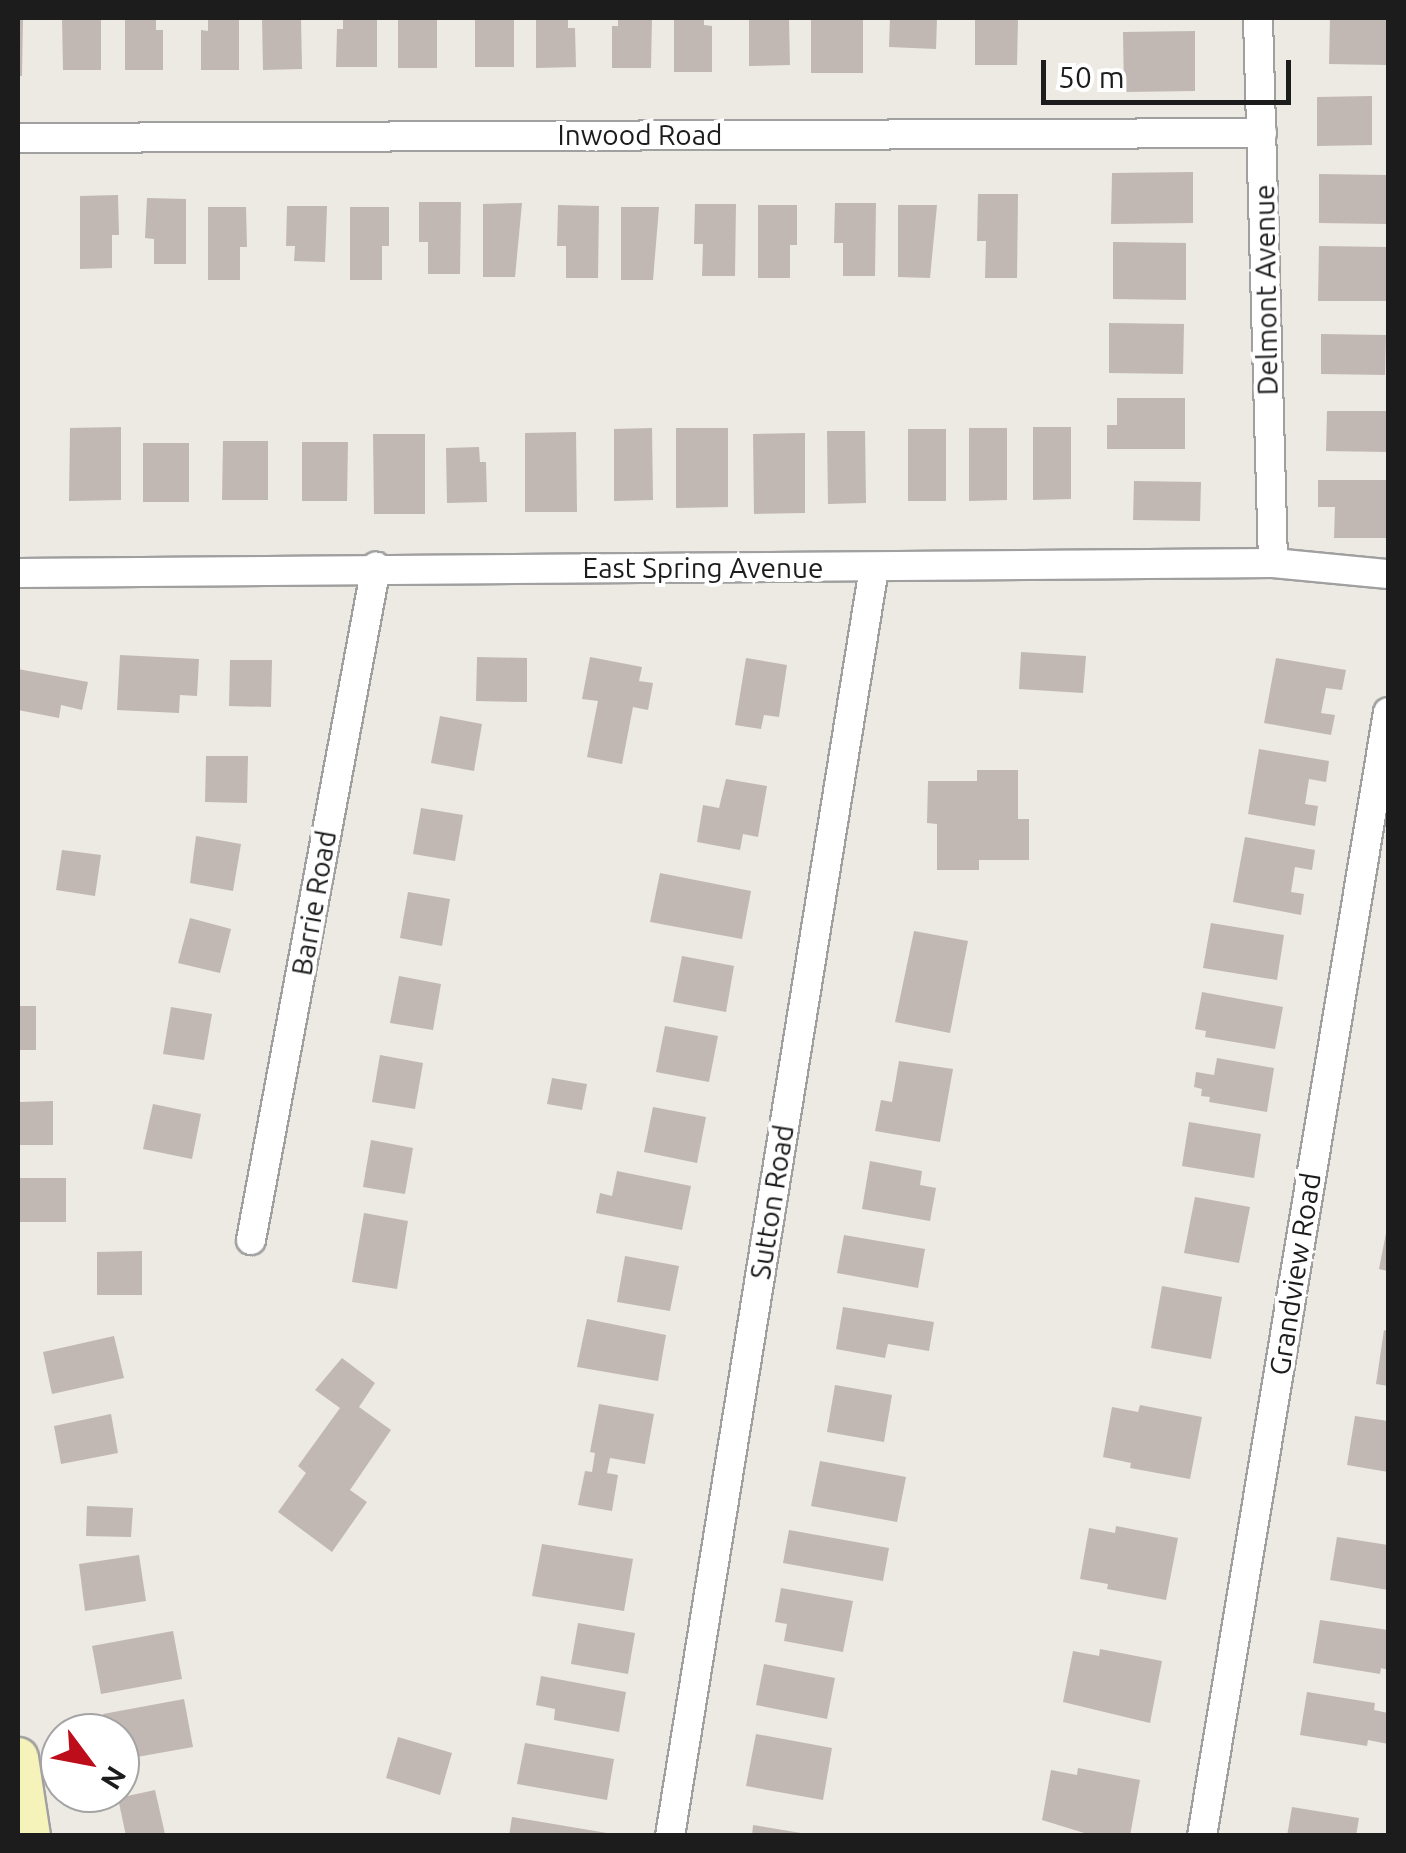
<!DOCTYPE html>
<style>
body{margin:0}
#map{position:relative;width:1406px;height:1853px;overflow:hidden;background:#ede9e3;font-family:Ubuntu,sans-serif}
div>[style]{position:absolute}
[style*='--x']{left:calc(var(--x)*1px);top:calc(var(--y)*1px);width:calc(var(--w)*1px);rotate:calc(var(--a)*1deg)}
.building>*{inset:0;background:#c1b8b3}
.roads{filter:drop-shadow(2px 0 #a0a0a0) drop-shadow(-2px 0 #a0a0a0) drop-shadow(0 2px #a0a0a0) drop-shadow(0 -2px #a0a0a0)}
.minor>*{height:28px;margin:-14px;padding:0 14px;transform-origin:14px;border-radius:14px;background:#fff}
.secondary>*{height:40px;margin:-20px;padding:0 20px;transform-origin:20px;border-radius:20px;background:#f5f3b9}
span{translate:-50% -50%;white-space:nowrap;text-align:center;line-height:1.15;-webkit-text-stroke:8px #fff;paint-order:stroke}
.street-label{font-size:28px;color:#1c1c1c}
.frame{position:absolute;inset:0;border:20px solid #1c1c1c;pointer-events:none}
.north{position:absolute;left:40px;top:1713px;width:100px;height:100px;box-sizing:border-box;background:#fff;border:2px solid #a4a4a4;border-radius:50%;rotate:122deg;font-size:28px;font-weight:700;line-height:40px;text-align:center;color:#1c1c1c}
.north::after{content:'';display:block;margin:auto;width:35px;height:45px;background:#bd0c1a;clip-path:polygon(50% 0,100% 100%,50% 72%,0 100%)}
.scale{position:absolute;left:1041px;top:60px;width:250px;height:45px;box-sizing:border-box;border:5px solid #1c1c1c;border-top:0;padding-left:12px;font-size:30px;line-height:35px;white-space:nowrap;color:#1c1c1c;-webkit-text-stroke:8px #fff;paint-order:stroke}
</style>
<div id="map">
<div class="building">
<i style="clip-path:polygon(18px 18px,23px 18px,22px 76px,18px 76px)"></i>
<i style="clip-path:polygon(62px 18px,101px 18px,101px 70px,63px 70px)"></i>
<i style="clip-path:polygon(125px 18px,156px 18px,156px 30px,163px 30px,163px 70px,125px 70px)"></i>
<i style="clip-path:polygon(208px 18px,239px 18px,239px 70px,201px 70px,201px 30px,208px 31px)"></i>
<i style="clip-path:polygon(262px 18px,301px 18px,302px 69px,263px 70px)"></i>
<i style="clip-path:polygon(343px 18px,377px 18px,377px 67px,336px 67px,337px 29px,343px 29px)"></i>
<i style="clip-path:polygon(398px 18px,437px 18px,437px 68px,398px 68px)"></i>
<i style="clip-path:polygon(475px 18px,514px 18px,514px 67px,475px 67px)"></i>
<i style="clip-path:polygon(536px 18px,568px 18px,568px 28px,575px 28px,576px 67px,536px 68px)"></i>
<i style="clip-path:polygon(618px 18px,652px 18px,651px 68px,612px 68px,612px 26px,618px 26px)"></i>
<i style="clip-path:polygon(674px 18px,704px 18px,704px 25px,712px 26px,712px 72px,674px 72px)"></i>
<i style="clip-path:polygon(749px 18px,789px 18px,790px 65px,749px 66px)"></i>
<i style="clip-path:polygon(811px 18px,863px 18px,863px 73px,811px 73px)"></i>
<i style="clip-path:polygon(890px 18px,937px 18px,936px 49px,889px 47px)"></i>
<i style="clip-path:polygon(975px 18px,1018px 18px,1017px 65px,975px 65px)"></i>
<i style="clip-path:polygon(1330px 18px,1388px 18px,1388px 65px,1329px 64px)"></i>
<i style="clip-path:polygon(1195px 31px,1195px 91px,1124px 92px,1123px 32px)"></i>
<i style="clip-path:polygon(1372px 96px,1372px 145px,1317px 146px,1317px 97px)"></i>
<i style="clip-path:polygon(1193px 172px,1193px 223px,1111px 224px,1112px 173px)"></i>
<i style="clip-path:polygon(1319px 174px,1388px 175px,1388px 224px,1319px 223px)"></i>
<i style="clip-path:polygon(978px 194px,1018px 194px,1017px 278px,985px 278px,986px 241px,977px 241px)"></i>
<i style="clip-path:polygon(118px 195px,119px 235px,112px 235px,112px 268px,80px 269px,80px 196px)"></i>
<i style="clip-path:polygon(147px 198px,186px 199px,186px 264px,154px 264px,154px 239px,145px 238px)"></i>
<i style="clip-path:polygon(419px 202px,461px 202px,460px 274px,428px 274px,428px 242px,419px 242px)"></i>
<i style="clip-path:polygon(522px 203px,515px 277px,483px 277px,483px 204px)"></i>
<i style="clip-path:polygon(835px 203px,876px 203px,875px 276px,843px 276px,843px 243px,834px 243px)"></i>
<i style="clip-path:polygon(695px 204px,736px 204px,735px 276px,702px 276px,703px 244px,694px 244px)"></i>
<i style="clip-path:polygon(558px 205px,599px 206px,598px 278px,566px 278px,566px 246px,557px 246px)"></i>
<i style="clip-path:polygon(758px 205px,797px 205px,797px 245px,790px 245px,790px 278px,758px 278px)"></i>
<i style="clip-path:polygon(898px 205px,937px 205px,930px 278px,898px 277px)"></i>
<i style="clip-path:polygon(287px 206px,327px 206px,325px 262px,294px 261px,295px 246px,286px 246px)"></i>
<i style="clip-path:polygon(208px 207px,246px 207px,247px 247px,240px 247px,240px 280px,208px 280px)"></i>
<i style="clip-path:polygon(350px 207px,389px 207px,389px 246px,382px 246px,382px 280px,350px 280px)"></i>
<i style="clip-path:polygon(621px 207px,659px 207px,653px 280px,621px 280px)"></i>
<i style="clip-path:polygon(1113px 242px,1186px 243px,1186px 300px,1113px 299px)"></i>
<i style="clip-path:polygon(1319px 246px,1388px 247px,1388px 301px,1318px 301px)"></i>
<i style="clip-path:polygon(1109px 323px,1184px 324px,1183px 374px,1109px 373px)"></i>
<i style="clip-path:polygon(1321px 334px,1386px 335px,1385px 375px,1321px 374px)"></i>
<i style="clip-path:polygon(1117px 398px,1185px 398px,1185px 449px,1107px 449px,1107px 425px,1117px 425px)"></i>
<i style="clip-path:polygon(1327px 411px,1386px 411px,1386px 452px,1326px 451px)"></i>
<i style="clip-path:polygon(121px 427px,121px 500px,69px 501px,70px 428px)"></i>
<i style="clip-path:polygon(1033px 427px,1071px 427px,1071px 499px,1033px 500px)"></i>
<i style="clip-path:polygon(652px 428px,653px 500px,614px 501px,614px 429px)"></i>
<i style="clip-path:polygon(676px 428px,728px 428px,728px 507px,676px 508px)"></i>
<i style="clip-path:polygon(969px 428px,1007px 428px,1007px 500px,969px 501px)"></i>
<i style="clip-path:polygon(908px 429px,946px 429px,946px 501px,908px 501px)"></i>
<i style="clip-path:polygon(827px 431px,865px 431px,866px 503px,828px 504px)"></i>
<i style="clip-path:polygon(576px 432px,577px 512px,525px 512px,525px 433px)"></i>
<i style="clip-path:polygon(805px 433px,805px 513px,754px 514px,753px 434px)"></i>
<i style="clip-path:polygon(373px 434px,425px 434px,425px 514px,374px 514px)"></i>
<i style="clip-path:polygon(223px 441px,268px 441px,268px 500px,222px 500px)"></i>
<i style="clip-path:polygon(302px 442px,348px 442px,347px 501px,302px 501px)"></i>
<i style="clip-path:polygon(143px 443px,189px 443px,189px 502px,143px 502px)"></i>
<i style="clip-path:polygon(479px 447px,480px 462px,486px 462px,487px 502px,447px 503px,446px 448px)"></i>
<i style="clip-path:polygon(1318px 480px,1388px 480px,1388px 538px,1334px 538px,1335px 507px,1318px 507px)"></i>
<i style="clip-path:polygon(1134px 481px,1201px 482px,1200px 521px,1133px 520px)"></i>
<i style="clip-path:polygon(1021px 652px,1086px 656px,1083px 693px,1019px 689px)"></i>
<i style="clip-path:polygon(120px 655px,199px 659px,197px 696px,180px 695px,179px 713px,117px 710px)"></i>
<i style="clip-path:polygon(477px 657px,527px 658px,527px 702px,476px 701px)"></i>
<i style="clip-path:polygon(590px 657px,642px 667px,639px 681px,653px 683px,648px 710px,633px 707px,622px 764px,587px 757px,598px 701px,582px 699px)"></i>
<i style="clip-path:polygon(746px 658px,787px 665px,779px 717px,764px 715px,761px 729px,735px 725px)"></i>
<i style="clip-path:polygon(1276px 658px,1346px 670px,1342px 690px,1326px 688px,1321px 713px,1335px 715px,1331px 735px,1264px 723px)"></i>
<i style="clip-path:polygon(230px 660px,272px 660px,271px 707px,229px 706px)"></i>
<i style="clip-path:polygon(18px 669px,88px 682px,82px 710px,61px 705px,59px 718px,18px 710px)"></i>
<i style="clip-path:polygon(440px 716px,482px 724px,474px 771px,431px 763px)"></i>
<i style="clip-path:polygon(1259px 749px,1329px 761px,1326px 782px,1309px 779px,1305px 804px,1318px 806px,1315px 826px,1248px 814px)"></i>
<i style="clip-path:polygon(206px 756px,248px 756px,247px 803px,205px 802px)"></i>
<i style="clip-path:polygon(977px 770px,1018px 770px,1018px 819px,1029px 819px,1029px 860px,979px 860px,979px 870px,937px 870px,937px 824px,927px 823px,928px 781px,977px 781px)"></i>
<i style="clip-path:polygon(726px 779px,767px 786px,758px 837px,743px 834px,740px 850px,697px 842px,703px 805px,719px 808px)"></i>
<i style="clip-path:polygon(421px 808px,463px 815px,455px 861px,413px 854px)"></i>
<i style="clip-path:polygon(196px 836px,241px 844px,233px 891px,190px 883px)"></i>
<i style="clip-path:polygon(1245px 837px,1315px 850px,1312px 870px,1295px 867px,1291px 892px,1304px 894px,1301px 915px,1233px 902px)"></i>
<i style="clip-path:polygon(62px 850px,101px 855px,95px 896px,56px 890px)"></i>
<i style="clip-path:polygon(660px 873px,751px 891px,742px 939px,650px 922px)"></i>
<i style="clip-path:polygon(408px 892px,450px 899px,442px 946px,400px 938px)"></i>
<i style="clip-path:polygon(190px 918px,231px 929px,220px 973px,178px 963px)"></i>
<i style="clip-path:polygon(1211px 923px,1284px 935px,1277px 980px,1203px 968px)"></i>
<i style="clip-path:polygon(914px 931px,968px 941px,950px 1033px,895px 1022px)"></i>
<i style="clip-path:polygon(682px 956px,734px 966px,726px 1012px,673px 1002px)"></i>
<i style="clip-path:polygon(399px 976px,441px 984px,433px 1030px,390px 1023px)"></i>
<i style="clip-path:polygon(1202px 992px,1283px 1007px,1275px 1049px,1205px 1037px,1206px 1031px,1195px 1029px)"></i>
<i style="clip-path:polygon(18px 1006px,36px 1006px,36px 1050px,18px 1050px)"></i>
<i style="clip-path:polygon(171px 1007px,212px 1014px,204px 1060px,163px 1054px)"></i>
<i style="clip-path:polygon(665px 1026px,718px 1036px,709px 1082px,656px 1072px)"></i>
<i style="clip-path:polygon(380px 1055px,423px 1063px,415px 1109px,372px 1102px)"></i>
<i style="clip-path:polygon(1217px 1058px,1274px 1068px,1267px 1112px,1209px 1102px,1210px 1097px,1201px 1096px,1202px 1089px,1194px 1087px,1196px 1072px,1214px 1075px)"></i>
<i style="clip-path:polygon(899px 1061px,953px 1069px,940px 1142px,875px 1131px,881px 1100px,892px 1102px)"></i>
<i style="clip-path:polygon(552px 1078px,587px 1084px,582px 1110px,547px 1104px)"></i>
<i style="clip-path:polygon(53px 1101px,53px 1145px,18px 1145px,18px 1102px)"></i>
<i style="clip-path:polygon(153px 1104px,201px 1114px,192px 1159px,143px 1149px)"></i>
<i style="clip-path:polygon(653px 1107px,706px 1117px,697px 1163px,644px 1152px)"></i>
<i style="clip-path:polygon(1189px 1122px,1261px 1134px,1254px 1178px,1182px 1166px)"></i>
<i style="clip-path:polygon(371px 1140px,413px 1148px,405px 1194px,363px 1187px)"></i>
<i style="clip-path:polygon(870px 1161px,922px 1171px,920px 1185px,936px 1188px,930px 1221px,862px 1209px)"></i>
<i style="clip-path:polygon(617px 1171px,691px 1186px,682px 1230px,596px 1213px,600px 1193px,612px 1196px)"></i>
<i style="clip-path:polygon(20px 1178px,66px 1178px,66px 1222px,20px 1222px)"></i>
<i style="clip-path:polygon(1195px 1197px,1250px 1207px,1239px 1263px,1184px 1253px)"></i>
<i style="clip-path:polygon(364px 1213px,408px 1221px,397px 1289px,352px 1282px)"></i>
<i style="clip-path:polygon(1387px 1228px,1388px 1228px,1388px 1271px,1379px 1269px)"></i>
<i style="clip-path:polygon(844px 1235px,925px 1249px,918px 1288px,837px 1273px)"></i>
<i style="clip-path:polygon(142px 1251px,142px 1295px,97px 1295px,97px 1252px)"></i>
<i style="clip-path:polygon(625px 1256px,679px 1266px,670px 1311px,617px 1302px)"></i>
<i style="clip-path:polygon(1162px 1286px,1222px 1297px,1211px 1359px,1151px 1348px)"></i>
<i style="clip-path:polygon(843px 1307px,934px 1322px,929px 1351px,888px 1344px,885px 1358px,836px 1349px)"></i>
<i style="clip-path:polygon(587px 1319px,666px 1335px,658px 1381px,577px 1367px)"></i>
<i style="clip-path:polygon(1384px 1330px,1388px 1331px,1388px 1386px,1376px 1384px)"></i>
<i style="clip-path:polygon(114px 1336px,124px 1378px,52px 1394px,43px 1352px)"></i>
<i style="clip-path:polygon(342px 1358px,375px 1383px,359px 1407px,391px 1430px,350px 1490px,367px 1502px,332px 1552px,278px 1512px,306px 1473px,298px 1466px,340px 1408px,315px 1390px)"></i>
<i style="clip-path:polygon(835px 1385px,892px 1395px,884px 1442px,827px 1432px)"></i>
<i style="clip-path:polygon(599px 1404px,654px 1414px,645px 1464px,610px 1458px,607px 1473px,618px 1475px,612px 1511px,578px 1505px,585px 1471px,592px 1472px,595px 1453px,590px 1452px)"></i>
<i style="clip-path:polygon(1140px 1405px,1202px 1417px,1190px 1479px,1130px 1468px,1131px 1463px,1103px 1457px,1112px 1407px,1138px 1412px)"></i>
<i style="clip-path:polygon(111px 1414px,118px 1453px,61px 1464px,54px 1426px)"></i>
<i style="clip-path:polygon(1355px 1416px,1388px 1421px,1388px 1472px,1347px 1465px)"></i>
<i style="clip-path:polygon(820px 1461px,906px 1477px,897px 1522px,811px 1506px)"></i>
<i style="clip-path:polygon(87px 1506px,133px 1508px,131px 1537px,86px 1536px)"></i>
<i style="clip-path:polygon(1116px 1526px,1178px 1538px,1166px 1600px,1107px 1589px,1108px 1584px,1080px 1579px,1089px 1528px,1115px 1533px)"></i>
<i style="clip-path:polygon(789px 1530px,889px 1548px,883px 1581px,783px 1563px)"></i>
<i style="clip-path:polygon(1337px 1537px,1388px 1545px,1388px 1590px,1330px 1580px)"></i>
<i style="clip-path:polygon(542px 1544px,633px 1559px,624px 1611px,532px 1596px)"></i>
<i style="clip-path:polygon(139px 1555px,146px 1601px,85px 1611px,79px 1564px)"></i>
<i style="clip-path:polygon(781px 1588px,853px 1601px,843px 1652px,784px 1641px,787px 1624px,775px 1622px)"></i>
<i style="clip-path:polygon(1320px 1620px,1388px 1630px,1388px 1670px,1381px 1668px,1380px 1674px,1313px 1663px)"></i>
<i style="clip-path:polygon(578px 1623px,635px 1633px,628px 1674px,571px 1664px)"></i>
<i style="clip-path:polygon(173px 1631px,182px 1679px,101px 1694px,92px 1646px)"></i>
<i style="clip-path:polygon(1100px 1649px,1162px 1661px,1150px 1723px,1063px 1702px,1073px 1651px,1099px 1656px)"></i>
<i style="clip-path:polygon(764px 1664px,835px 1678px,827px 1719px,756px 1705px)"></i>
<i style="clip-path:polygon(541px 1676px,626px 1692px,619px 1732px,554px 1720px,555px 1709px,536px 1705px)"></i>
<i style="clip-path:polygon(1307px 1692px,1375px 1703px,1374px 1710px,1388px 1713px,1388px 1744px,1368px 1740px,1367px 1746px,1300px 1735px)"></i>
<i style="clip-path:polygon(184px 1699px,193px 1747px,120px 1760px,120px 1733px,107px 1733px,103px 1714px)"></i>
<i style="clip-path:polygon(756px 1734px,832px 1748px,823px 1800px,746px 1786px)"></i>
<i style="clip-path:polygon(398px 1737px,452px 1753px,440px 1795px,386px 1778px)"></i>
<i style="clip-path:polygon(525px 1743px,614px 1759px,607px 1800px,517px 1784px)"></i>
<i style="clip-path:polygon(1078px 1768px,1140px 1780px,1130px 1836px,1094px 1836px,1042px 1820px,1051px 1770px,1077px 1775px)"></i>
<i style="clip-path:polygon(155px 1790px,165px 1834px,126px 1836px,118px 1798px)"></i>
<i style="clip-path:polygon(1292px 1807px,1359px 1818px,1356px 1836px,1287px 1836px)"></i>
<i style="clip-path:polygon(512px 1817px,607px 1833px,607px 1836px,509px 1836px)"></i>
<i style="clip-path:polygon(753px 1825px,801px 1833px,801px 1836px,752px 1836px)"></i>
</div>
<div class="roads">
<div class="minor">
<i style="--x:1258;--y:18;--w:545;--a:88.42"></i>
<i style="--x:18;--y:138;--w:1244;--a:-0.23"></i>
<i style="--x:18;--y:573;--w:1255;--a:-0.46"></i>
<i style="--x:1273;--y:563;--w:116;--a:5.5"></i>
<i style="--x:251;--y:1240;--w:685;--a:-79.48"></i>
<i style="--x:670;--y:1836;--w:1284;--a:-80.86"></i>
<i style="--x:1202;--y:1836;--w:1139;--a:-80.6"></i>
</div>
<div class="secondary">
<i style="--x:18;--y:1758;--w:79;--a:81.3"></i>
</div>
</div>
<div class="street-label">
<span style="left:640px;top:135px">Inwood Road</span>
<span style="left:1266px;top:290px;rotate:-91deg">Delmont Avenue</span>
<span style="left:703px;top:568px">East Spring Avenue</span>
<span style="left:314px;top:903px;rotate:-80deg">Barrie Road</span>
<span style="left:772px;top:1202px;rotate:-81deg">Sutton Road</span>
<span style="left:1295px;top:1274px;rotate:-81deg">Grandview Road</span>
</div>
<div class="frame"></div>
<div class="north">N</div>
<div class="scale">50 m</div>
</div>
